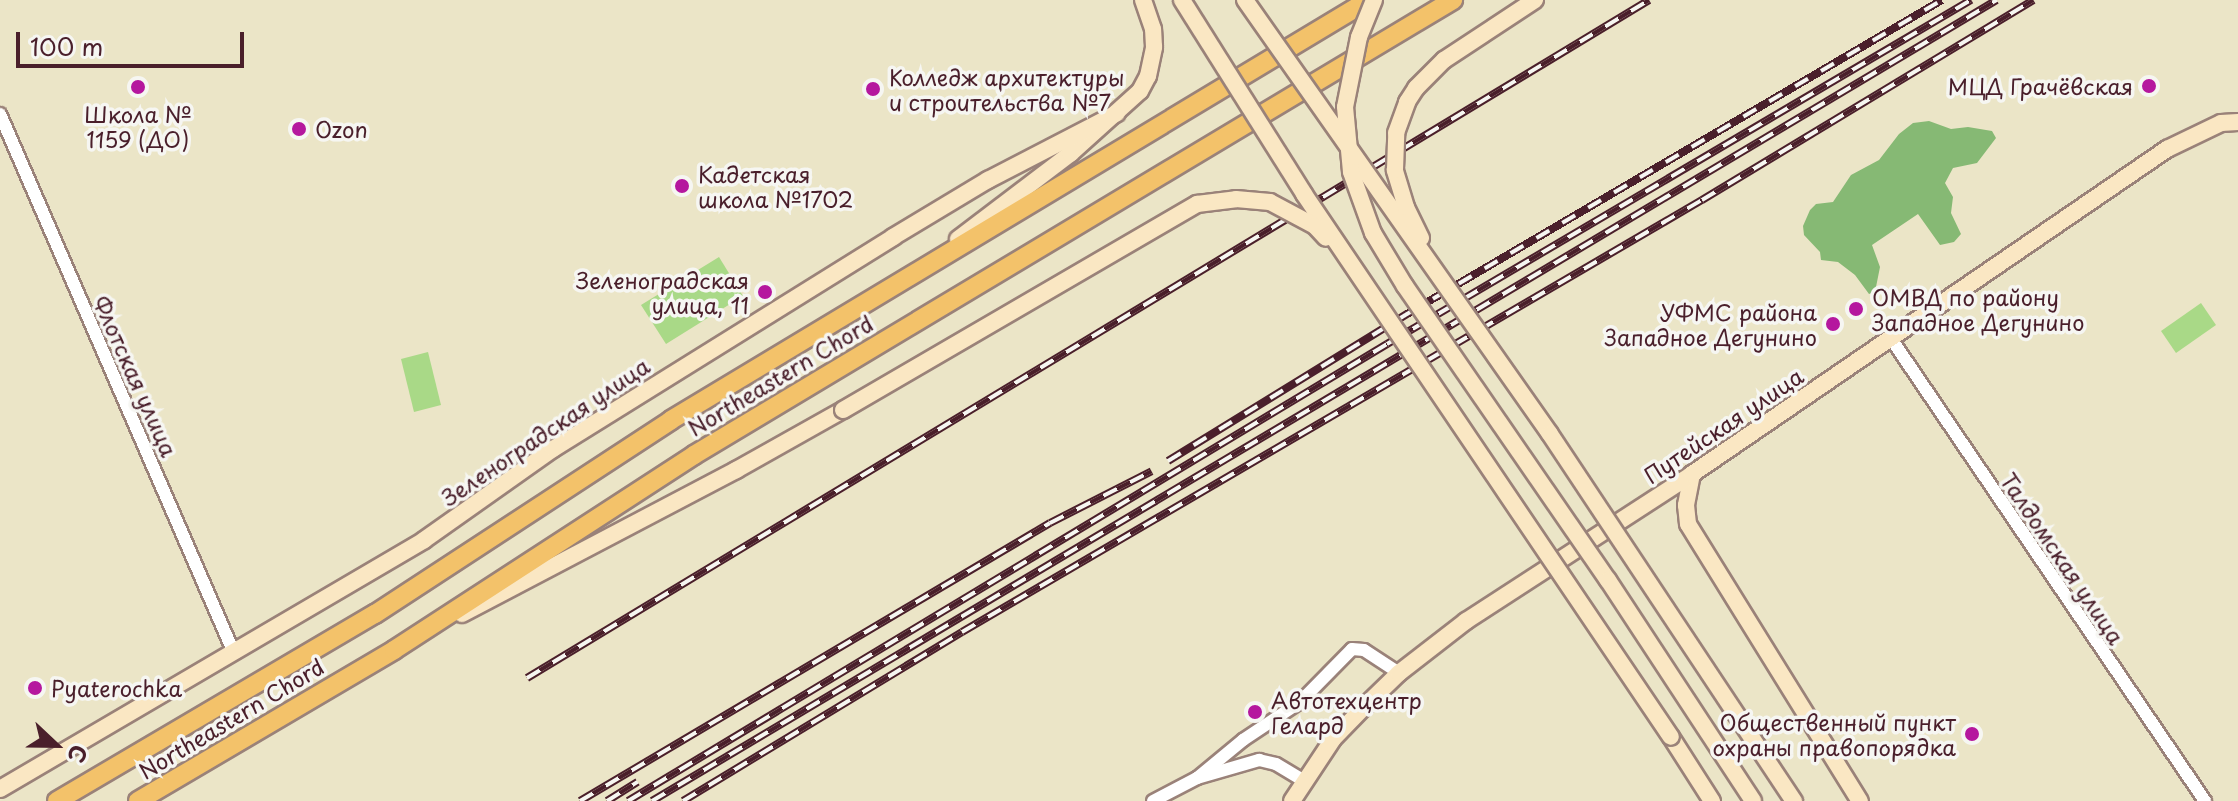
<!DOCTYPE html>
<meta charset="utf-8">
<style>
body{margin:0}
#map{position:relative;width:2238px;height:801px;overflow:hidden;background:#ebe5c7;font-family:"Playpen Sans",sans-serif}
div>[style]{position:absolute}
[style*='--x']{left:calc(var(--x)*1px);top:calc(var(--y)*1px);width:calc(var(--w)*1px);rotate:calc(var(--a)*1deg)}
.green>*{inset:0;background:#a9d987}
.forest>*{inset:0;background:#86b974}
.roads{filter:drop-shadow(2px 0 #9a8279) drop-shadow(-2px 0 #9a8279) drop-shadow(0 2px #9a8279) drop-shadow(0 -2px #9a8279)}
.street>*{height:12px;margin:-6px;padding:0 6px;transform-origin:6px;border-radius:6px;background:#fff}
.secondary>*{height:16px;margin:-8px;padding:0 8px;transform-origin:8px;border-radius:8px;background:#fae7c3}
.primary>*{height:18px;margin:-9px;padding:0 9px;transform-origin:9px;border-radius:9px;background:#f3c26a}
.rail>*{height:8px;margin-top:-4px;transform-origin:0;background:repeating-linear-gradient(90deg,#f6f6f2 0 15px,#4a1f2b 0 30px);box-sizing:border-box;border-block:2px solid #4a1f2b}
.bridges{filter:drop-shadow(2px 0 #9a8279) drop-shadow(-2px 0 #9a8279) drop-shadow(0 2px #9a8279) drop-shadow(0 -2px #9a8279)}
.secondary-bridge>*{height:16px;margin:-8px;padding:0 8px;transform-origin:8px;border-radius:8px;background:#fae7c3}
.dots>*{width:22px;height:22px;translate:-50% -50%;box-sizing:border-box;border:4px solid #f6f6f2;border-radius:50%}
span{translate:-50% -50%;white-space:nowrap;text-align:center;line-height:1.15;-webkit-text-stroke:7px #f6f6f2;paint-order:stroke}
.poi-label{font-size:22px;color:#4a1f2b}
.left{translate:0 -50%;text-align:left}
.right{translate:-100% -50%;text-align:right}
.street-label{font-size:22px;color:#4a1f2b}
.north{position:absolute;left:16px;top:705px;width:80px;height:80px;-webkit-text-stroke:6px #f6f6f2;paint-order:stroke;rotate:112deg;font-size:22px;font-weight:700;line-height:32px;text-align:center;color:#4a1f2b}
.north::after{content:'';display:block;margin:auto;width:28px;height:36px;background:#4a1f2b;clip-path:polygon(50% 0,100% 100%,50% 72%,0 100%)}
.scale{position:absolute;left:16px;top:32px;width:228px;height:36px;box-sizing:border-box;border:4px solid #4a1f2b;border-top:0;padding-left:10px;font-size:24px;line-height:28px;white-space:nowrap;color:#4a1f2b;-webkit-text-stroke:6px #f6f6f2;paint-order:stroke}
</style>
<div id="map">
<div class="green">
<i style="clip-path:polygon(719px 257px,743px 296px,666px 344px,641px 305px)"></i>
<i style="clip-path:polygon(2201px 303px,2216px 325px,2176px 353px,2161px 331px)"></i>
<i style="clip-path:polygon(428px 352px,441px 405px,414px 412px,401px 359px)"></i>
</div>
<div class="forest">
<i style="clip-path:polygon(1929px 121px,1951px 129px,1968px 127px,1992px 131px,1996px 138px,1977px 163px,1953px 168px,1945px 183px,1953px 197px,1951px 213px,1961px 234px,1954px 242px,1940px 245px,1918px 214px,1872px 245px,1880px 267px,1875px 292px,1869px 294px,1855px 275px,1838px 262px,1821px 260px,1820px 252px,1804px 235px,1803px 226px,1810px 210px,1816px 204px,1833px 202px,1851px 175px,1879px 160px,1899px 134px,1913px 123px)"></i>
</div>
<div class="roads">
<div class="street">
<i style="--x:0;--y:114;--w:588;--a:66.53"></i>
<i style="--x:1890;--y:337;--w:561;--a:55.83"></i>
<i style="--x:1197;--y:778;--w:60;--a:-39.6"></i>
<i style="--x:1243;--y:740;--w:69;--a:-33.7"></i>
<i style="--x:1300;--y:702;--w:74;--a:-45.5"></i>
<i style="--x:1352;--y:649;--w:12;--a:5"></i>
<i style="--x:1364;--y:650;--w:42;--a:33.3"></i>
<i style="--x:1153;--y:801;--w:50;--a:-27.6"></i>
<i style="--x:1197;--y:778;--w:65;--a:-16.2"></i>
<i style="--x:1259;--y:760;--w:17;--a:13"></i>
<i style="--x:1276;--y:764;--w:33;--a:31"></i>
</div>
<div class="secondary">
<i style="--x:958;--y:239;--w:141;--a:-37.2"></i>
<i style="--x:1070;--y:154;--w:94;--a:-42"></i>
<i style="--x:1140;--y:91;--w:17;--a:-62"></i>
<i style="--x:1148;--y:76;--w:30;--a:-78"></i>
<i style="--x:1154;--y:47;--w:18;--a:-93"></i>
<i style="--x:1153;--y:29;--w:31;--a:-109"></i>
<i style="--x:1692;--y:474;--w:32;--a:101"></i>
<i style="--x:1686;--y:505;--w:19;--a:84"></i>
<i style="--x:1688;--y:524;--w:326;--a:58.2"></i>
<i style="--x:462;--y:614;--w:310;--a:-27.7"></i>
<i style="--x:736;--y:470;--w:123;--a:-29.3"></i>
<i style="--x:1671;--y:737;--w:76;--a:57.4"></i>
<i style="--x:0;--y:789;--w:492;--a:-30.4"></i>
<i style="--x:424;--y:540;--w:158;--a:-35.2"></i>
<i style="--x:553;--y:449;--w:401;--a:-31.9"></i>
<i style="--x:893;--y:237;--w:111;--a:-31"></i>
<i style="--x:988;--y:180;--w:145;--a:-27.4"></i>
<i style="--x:1292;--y:801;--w:74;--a:-56.5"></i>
<i style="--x:1333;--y:739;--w:46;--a:-45.9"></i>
<i style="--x:1365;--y:706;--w:47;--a:-44.1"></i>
<i style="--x:1399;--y:673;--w:85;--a:-37.8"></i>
<i style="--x:1466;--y:621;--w:270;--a:-33"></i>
<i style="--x:1692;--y:474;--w:576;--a:-34.38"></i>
<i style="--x:2167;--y:149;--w:60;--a:-25.7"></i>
<i style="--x:2221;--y:123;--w:17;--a:-3"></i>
</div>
<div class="primary">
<i style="--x:57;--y:801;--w:369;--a:-30.5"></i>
<i style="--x:375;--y:614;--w:354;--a:-33.2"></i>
<i style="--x:671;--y:420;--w:815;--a:-31.04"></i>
<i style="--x:138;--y:801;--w:297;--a:-30.5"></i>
<i style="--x:394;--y:650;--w:358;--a:-33"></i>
<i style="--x:694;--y:455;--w:885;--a:-30.94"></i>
</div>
</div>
<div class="rail">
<i style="--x:1168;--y:461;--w:281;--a:-31.6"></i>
<i style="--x:1407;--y:314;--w:620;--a:-30.41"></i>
<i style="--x:527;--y:678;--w:1311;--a:-31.14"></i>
<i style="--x:580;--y:801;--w:546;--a:-30.6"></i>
<i style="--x:1050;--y:523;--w:114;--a:-27"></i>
<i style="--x:607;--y:801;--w:36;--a:-32"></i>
<i style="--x:628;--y:801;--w:886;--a:-31.05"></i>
<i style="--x:1387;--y:344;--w:678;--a:-30.5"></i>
<i style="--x:652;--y:801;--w:1565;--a:-30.78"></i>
<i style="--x:683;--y:801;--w:326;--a:-31.2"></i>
<i style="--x:962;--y:632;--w:857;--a:-30.28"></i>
<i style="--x:1702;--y:200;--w:387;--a:-31.1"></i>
</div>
<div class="bridges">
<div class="secondary-bridge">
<i style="--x:1182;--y:0;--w:229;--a:57.8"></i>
<i style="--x:1304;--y:194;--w:655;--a:55.95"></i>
<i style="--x:1245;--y:0;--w:530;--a:54.9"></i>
<i style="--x:1550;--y:434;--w:441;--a:56.4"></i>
<i style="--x:1374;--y:0;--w:40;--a:112"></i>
<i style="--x:1359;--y:37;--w:71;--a:101.3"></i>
<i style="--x:1345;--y:107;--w:65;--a:84.7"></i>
<i style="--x:1351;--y:172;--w:65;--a:70.2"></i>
<i style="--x:1373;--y:233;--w:62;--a:58.9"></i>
<i style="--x:1405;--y:286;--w:357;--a:55.4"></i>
<i style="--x:1608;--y:580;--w:264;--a:56.7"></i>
<i style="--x:1421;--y:238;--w:34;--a:-116"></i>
<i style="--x:1406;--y:207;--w:39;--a:-107"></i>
<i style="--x:1395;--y:170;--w:37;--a:-88"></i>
<i style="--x:1396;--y:133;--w:33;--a:-70"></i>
<i style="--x:1407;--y:102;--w:17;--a:-57"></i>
<i style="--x:1416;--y:88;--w:40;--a:-45"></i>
<i style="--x:1444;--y:60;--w:109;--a:-33.4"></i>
<i style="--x:843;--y:410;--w:410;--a:-30.2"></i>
<i style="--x:1197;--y:204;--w:39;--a:-7"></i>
<i style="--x:1236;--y:199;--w:34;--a:5"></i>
<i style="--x:1270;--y:202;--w:51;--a:28.1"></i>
<i style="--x:1315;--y:226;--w:16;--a:47"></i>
</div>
</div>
<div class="dots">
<i style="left:2149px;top:86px;background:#b5179e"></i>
<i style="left:138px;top:87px;background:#b5179e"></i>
<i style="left:873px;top:89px;background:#b5179e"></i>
<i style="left:299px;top:129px;background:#b5179e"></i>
<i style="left:682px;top:186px;background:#b5179e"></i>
<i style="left:765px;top:292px;background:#b5179e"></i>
<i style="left:1856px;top:309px;background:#b5179e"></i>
<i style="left:1833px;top:324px;background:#b5179e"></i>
<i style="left:35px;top:688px;background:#b5179e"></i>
<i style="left:1255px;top:712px;background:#b5179e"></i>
<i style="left:1972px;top:734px;background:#b5179e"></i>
</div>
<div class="poi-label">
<span class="left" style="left:889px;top:89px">Колледж архитектуры<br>и строительства №7</span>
<span class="right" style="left:2133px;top:86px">МЦД Грачёвская</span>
<span style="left:138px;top:126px">Школа №<br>1159 (ДО)</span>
<span class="left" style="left:315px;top:129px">Ozon</span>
<span class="left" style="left:698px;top:186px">Кадетская<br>школа №1702</span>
<span class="right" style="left:749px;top:292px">Зеленоградская<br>улица, 11</span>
<span class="left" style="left:1872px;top:309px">ОМВД по району<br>Западное Дегунино</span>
<span class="right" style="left:1817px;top:324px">УФМС района<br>Западное Дегунино</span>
<span class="left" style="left:51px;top:688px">Pyaterochka</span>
<span class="left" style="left:1271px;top:712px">Автотехцентр<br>Гелард</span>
<span class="right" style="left:1956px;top:734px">Общественный пункт<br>охраны правопорядка</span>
</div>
<div class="street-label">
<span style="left:780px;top:375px;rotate:-31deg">Northeastern Chord</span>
<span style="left:136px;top:376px;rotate:66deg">Флотская улица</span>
<span style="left:1723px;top:425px;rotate:-34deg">Путейская улица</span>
<span style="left:545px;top:431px;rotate:-34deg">Зеленоградская улица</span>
<span style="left:2063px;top:558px;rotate:56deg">Талдомская улица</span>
<span style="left:231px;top:718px;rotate:-31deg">Northeastern Chord</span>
</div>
<div class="north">С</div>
<div class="scale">100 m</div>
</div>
